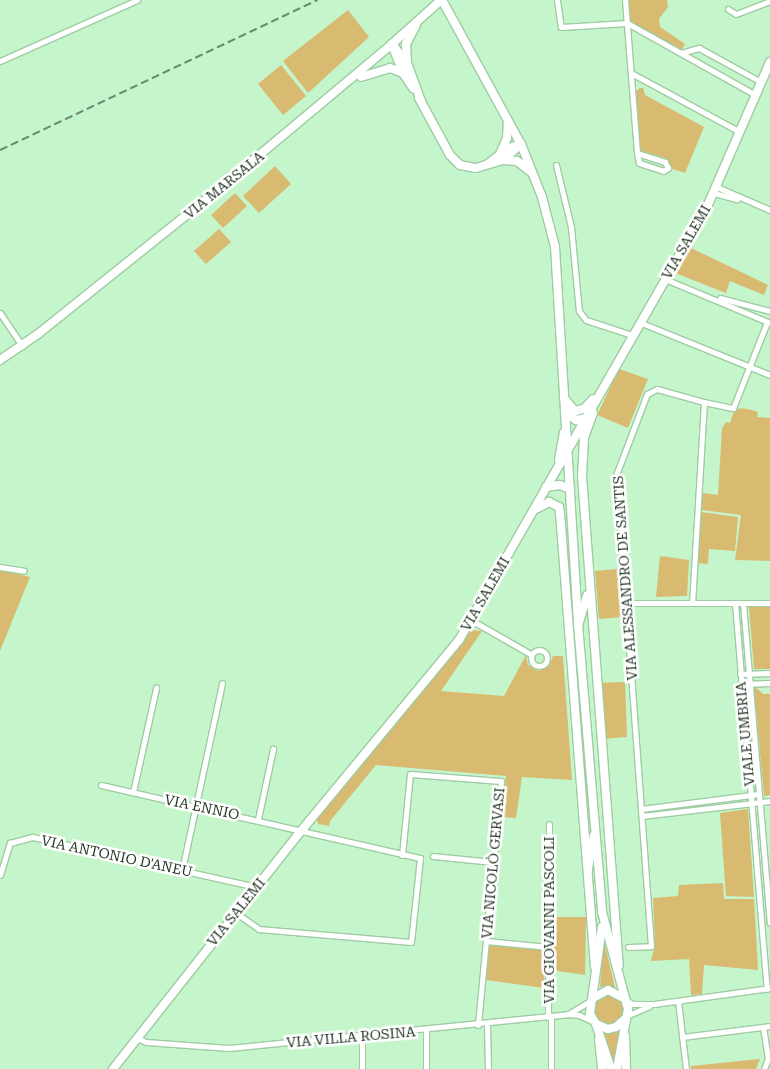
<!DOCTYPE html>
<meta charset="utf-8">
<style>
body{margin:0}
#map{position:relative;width:770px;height:1069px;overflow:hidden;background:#c5f5ca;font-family:"Roboto Serif",serif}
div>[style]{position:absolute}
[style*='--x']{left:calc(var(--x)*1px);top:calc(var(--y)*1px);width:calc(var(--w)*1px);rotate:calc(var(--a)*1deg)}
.green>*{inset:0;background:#d9ba71}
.round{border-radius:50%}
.roads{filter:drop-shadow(1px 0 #9ecca3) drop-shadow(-1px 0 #9ecca3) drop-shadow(0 1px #9ecca3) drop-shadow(0 -1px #9ecca3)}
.street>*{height:5px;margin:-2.5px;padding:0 2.5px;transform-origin:2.5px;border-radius:2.5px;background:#fff}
.street>.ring{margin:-2.5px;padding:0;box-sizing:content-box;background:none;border:5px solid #fff;border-radius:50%}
.secondary>*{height:8px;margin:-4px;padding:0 4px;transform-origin:4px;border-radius:4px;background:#fff}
.primary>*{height:8px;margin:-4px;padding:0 4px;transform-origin:4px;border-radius:4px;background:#fff}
.rail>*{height:2px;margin-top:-1px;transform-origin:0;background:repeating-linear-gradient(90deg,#69886c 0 8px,transparent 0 12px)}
span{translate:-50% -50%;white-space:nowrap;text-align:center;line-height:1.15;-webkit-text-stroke:5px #fff;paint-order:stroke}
.street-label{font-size:14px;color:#243626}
</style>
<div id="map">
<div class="green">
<i style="clip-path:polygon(629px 0,667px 0,668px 7px,659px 19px,660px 27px,685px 44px,681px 51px,630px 23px)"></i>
<i style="clip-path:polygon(348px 10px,369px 37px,308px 93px,283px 61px)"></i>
<i style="clip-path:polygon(281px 65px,306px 96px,283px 115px,258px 84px)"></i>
<i style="clip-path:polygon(640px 88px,643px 88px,645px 95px,704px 127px,685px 173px,670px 168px,668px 159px,639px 150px,635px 92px)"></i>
<i style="clip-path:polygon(275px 166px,291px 184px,259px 213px,243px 196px)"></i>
<i style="clip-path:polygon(235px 193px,247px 206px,223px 228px,211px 215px)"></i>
<i style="clip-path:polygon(219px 229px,231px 242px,206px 264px,194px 251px)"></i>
<i style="clip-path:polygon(689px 247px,768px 285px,764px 295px,730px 281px,726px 293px,675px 273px)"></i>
<i style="clip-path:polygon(619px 369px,648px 379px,628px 428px,597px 415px)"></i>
<i style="clip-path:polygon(735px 408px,748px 409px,758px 412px,757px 417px,770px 418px,770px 561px,735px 560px,741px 515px,702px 510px,702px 493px,718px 495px,722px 428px,726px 422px,730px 423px)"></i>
<i style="clip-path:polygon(701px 512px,738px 517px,735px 551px,709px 549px,708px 564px,697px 563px)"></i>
<i style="clip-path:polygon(660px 556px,689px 560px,687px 596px,656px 597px)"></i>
<i style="clip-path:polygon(617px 569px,622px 617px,599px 619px,595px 571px)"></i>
<i style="clip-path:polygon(0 570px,30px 577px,0 651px)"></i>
<i style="clip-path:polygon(749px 607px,770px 607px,770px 669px,754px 669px)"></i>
<i style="clip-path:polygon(472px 630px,482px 631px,441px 691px,504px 696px,526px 655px,528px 665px,538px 671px,549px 666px,553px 656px,563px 656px,572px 780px,522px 777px,516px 818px,502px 817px,506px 776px,376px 765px,330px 821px,329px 826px,318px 824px,317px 819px)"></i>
<i style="clip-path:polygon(625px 682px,627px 737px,602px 739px,598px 683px)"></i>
<i style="clip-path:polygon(754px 686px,763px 694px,770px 694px,770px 795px,764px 796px)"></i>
<i style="clip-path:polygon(748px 809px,754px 897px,726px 896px,720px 813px)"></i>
<i style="clip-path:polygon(723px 883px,724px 899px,754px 899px,758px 970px,704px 965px,702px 994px,691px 995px,689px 959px,651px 961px,655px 945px,653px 898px,678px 896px,679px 885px)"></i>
<i style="clip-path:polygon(552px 917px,586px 917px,585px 975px,551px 970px)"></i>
<i style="clip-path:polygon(604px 941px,615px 987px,600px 987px)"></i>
<i style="clip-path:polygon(489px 944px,545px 949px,544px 988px,486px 980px)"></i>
<i class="round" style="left:593px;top:994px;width:32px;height:32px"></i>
<i style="clip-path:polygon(620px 1030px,615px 1065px,614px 1065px,604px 1034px)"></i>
<i style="clip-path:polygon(760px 1059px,756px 1069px,691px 1069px,691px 1066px)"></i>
</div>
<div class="roads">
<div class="street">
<i style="--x:557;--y:0;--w:27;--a:82"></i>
<i style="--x:561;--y:27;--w:66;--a:-3.5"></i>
<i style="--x:627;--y:23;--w:148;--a:29.2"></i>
<i style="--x:625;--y:0;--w:153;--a:85.5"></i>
<i style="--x:637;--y:153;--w:10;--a:79"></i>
<i style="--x:639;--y:163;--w:25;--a:18"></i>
<i style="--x:663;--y:171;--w:6;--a:-31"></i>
<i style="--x:668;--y:168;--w:7;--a:-117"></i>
<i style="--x:665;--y:162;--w:29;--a:-162"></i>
<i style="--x:728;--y:9;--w:9;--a:32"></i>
<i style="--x:736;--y:14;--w:36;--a:-21"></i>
<i style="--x:681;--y:53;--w:19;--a:-16"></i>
<i style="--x:699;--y:48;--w:71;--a:28.7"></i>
<i style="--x:0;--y:61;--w:150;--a:-24"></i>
<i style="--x:631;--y:73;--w:124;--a:28.4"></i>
<i style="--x:556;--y:165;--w:64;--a:76.4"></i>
<i style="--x:571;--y:227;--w:84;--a:84.6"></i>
<i style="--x:579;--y:311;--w:11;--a:52"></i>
<i style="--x:586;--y:320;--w:48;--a:18.1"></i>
<i style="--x:717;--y:187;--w:58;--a:23.5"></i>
<i style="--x:714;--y:193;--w:24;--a:15"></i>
<i style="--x:665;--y:279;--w:114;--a:22.7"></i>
<i style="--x:720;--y:298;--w:52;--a:14.6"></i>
<i style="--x:0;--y:313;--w:40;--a:56"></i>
<i style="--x:639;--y:322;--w:141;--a:22"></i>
<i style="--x:704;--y:402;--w:30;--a:12"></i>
<i style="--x:733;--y:408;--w:92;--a:-68.4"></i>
<i style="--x:0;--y:567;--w:24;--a:9"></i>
<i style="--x:626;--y:603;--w:144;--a:0"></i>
<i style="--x:735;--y:603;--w:387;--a:85.3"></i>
<i style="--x:743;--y:603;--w:321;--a:85.2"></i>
<i style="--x:471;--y:620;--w:70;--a:29.8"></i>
<i class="ring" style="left:531px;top:650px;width:11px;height:11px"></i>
<i style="--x:740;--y:674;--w:30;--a:-2"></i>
<i style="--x:741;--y:684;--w:29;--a:-2"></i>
<i style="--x:101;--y:785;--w:327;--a:12.9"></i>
<i style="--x:420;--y:858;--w:84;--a:96.1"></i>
<i style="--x:411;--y:942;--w:153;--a:-175.1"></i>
<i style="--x:259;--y:929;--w:28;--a:-145"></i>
<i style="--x:133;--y:792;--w:107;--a:-77.5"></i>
<i style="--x:641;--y:809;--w:119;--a:-7.2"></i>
<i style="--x:642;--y:816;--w:129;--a:-6.7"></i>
<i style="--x:258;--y:819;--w:72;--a:-77.9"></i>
<i style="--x:402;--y:855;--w:81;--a:-84.4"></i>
<i style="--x:410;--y:774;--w:91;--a:4.4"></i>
<i style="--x:501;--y:781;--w:245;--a:95.4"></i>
<i style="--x:433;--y:856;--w:60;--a:5.7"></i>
<i style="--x:182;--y:870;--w:191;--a:-77.9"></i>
<i style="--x:0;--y:875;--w:34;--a:-73"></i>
<i style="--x:10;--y:843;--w:24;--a:-15"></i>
<i style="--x:33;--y:837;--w:230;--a:12.6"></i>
<i style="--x:486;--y:941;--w:63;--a:5.4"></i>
<i style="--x:628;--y:947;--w:23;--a:-2"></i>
<i style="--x:651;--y:946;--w:472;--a:-94.2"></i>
<i style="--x:616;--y:475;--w:87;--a:-69.1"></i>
<i style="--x:647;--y:394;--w:11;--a:-27"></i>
<i style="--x:657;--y:389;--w:49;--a:15.5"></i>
<i style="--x:704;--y:402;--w:201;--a:93.4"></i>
<i style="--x:625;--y:1000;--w:9;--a:27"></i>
<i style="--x:633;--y:1004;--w:21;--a:0"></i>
<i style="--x:654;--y:1004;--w:117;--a:-7.9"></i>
<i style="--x:678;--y:1001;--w:68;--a:83.3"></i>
<i style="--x:570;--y:1013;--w:26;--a:-31"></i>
<i style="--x:626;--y:1016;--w:25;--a:-23"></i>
<i style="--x:548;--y:1017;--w:193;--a:-89.7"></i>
<i style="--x:551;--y:1017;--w:52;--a:90"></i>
<i style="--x:487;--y:1024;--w:45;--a:88.7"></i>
<i style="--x:763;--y:1027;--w:31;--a:81"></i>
<i style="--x:768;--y:1058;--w:12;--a:110"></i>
<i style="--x:426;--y:1030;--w:39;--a:90"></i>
<i style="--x:362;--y:1035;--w:34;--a:90"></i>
<i style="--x:682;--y:1037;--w:89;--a:-7.1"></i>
<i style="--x:137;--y:1038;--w:10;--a:24"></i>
<i style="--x:146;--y:1042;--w:83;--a:4.1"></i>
<i style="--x:229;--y:1048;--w:340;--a:-5.7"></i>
<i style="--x:567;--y:1014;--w:12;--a:5"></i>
<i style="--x:579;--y:1015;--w:17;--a:25"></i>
</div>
<div class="secondary">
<i style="--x:442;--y:0;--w:164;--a:61.3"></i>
<i style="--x:521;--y:144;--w:24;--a:138"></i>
<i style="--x:407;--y:63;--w:19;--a:-93"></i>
<i style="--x:406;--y:44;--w:21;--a:-62"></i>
<i style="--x:403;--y:73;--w:31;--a:-111"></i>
<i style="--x:392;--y:44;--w:66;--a:-41.9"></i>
<i style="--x:500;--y:154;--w:17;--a:-66"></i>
<i style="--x:507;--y:138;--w:17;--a:-87"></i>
<i style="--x:564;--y:398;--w:17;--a:50"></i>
<i style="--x:575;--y:411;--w:9;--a:-13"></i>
<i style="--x:584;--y:409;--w:13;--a:-48"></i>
<i style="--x:565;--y:412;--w:14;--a:36"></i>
<i style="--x:576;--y:420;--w:10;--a:-11"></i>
<i style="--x:593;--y:413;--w:27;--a:110"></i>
<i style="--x:584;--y:438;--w:38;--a:93"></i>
<i style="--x:582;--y:476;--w:491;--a:85.7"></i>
<i style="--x:559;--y:460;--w:28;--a:-80"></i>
<i style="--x:546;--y:487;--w:14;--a:-8"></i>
<i style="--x:560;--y:485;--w:11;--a:22"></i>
<i style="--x:536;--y:509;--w:15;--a:-28"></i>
<i style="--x:549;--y:502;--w:11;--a:27"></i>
<i style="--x:559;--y:507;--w:6;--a:81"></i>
<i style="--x:560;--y:513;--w:455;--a:85.6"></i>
<i style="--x:579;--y:622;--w:28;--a:-73"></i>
<i style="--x:588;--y:869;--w:34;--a:-80"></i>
<i style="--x:625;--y:1036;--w:33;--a:88"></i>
<i style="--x:599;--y:1039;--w:30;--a:84"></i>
<i style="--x:113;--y:1069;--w:303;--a:-51.7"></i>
<i style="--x:301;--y:831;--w:248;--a:-50.4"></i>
<i style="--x:459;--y:640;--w:499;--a:-60.2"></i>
<i style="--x:707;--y:207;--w:158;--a:-66.5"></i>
</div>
<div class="primary">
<i style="--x:361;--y:77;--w:30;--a:-17"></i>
<i style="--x:390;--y:68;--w:14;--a:21"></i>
<i style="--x:403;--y:73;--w:18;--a:56"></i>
<i style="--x:419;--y:98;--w:65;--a:61.5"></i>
<i style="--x:450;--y:155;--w:14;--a:45"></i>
<i style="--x:460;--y:165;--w:16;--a:11"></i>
<i style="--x:476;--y:168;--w:28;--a:-17"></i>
<i style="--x:503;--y:160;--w:14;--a:4"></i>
<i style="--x:517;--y:161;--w:18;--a:38"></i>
<i style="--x:488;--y:164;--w:24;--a:-38"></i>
<i style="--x:507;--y:149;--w:15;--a:-20"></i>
<i style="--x:521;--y:144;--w:57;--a:68.4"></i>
<i style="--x:542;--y:197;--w:52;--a:75.4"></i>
<i style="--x:555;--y:247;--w:378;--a:86.5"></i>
<i style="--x:578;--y:624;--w:289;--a:85.2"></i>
<i style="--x:602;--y:912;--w:100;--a:75"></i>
<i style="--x:628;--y:1009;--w:61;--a:100.4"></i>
<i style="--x:0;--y:360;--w:46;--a:-34.4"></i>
<i style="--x:38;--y:334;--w:218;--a:-38.7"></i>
<i style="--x:208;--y:198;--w:240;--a:-39.9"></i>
<i style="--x:392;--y:44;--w:24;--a:52"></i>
<i style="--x:407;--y:63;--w:40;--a:69.8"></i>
<i style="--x:602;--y:927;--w:88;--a:97.9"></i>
<i style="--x:590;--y:1014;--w:12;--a:59"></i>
<i style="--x:596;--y:1024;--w:13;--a:23"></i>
<i style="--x:608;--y:1029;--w:8;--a:-14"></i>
<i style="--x:616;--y:1027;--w:12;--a:-42"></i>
<i style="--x:593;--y:998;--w:17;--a:-28"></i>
<i style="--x:608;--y:990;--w:18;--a:27"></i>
<i style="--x:596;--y:1024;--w:47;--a:71.6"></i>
</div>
</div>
<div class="rail">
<i style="--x:0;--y:150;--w:351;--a:-25.3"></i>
</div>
<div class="street-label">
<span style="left:224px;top:185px;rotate:-39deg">VIA MARSALA</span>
<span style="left:686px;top:242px;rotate:-60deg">VIA SALEMI</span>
<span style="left:625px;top:578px;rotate:-94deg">VIA ALESSANDRO DE SANTIS</span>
<span style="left:485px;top:594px;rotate:-60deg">VIA SALEMI</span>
<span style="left:745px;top:734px;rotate:-95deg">VIALE UMBRIA</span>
<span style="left:202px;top:807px;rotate:12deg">VIA ENNIO</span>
<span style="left:117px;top:856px;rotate:12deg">VIA ANTONIO D'ANEU</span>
<span style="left:493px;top:863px;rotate:-85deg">VIA NICOLÒ GERVASI</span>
<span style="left:236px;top:912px;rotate:-51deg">VIA SALEMI</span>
<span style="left:549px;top:920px;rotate:-90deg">VIA GIOVANNI PASCOLI</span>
<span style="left:351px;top:1037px;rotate:-5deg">VIA VILLA ROSINA</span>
</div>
</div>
